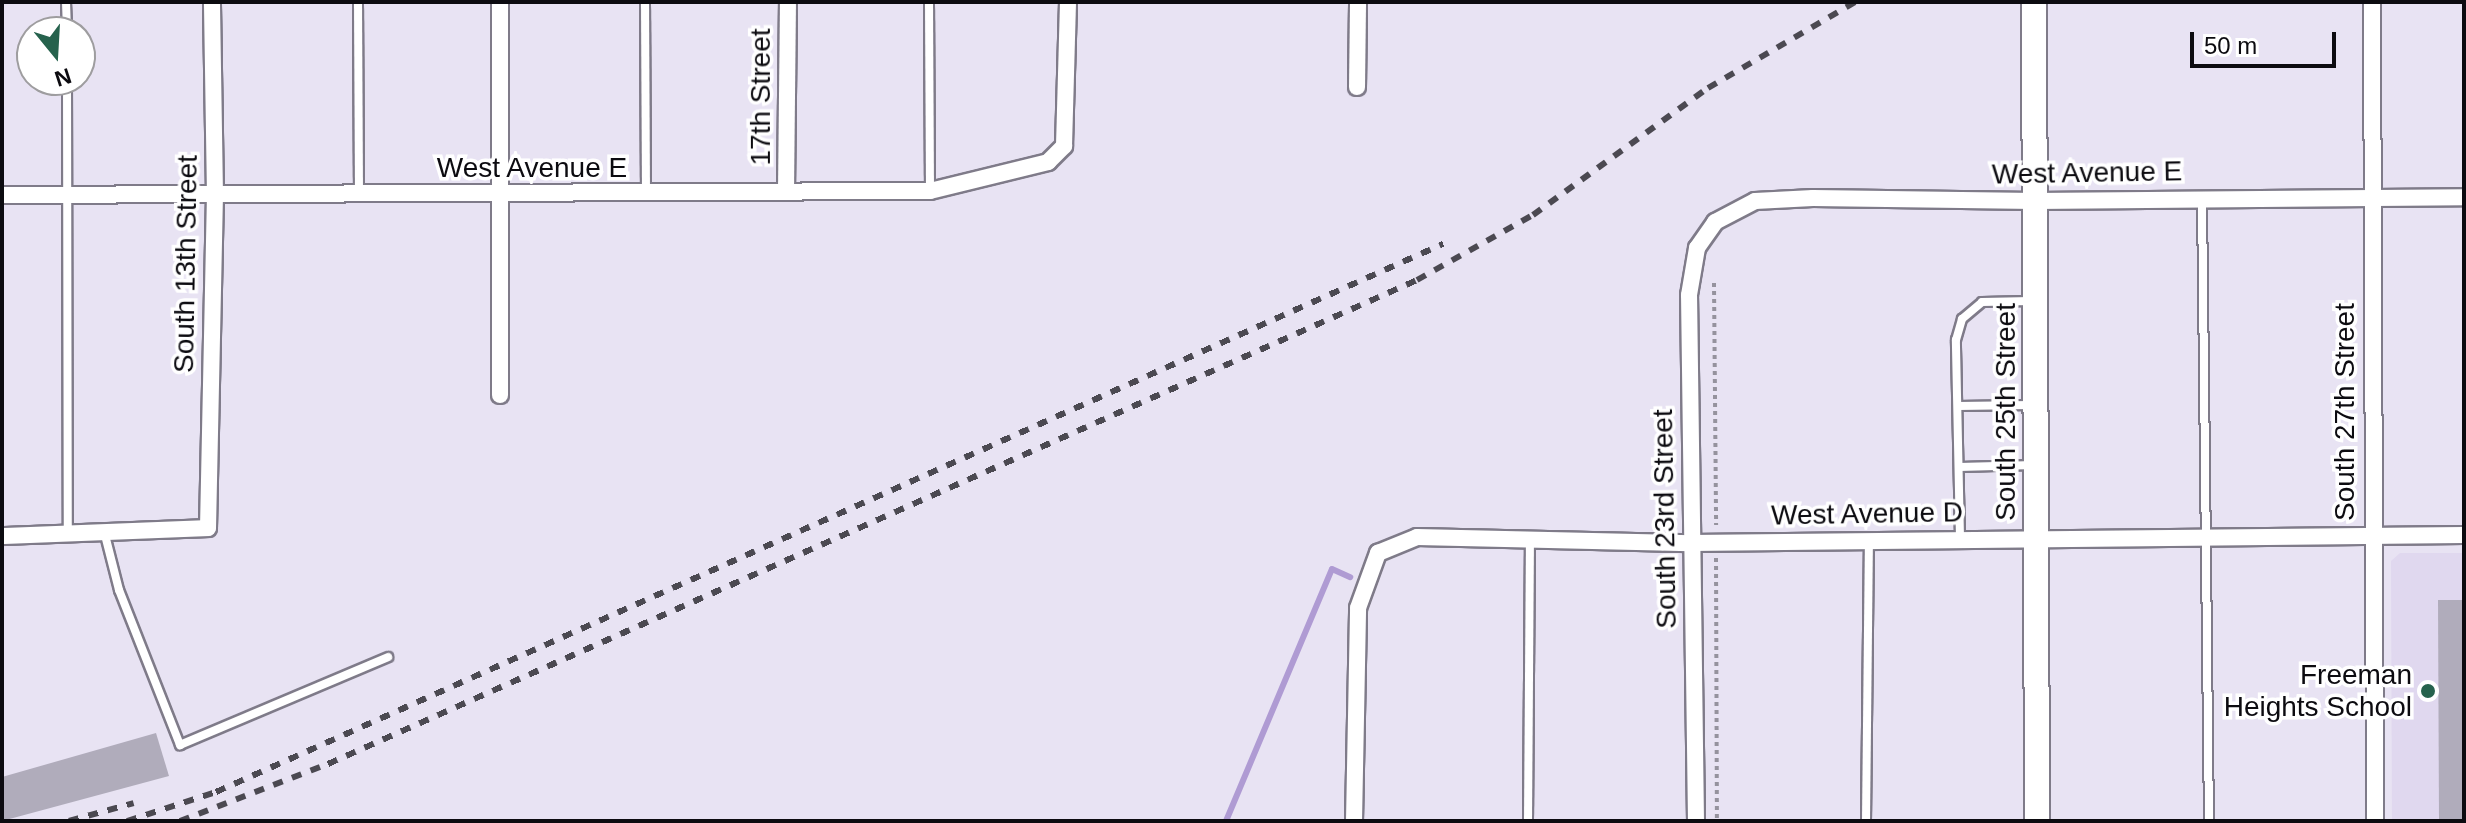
<!DOCTYPE html>
<style>
body{margin:0}
#map{position:relative;width:2466px;height:823px;overflow:hidden;background:#e8e3f3;font-family:Helvetica,sans-serif}
div>[style]{position:absolute}
[style*='--x']{left:calc(var(--x)*1px);top:calc(var(--y)*1px);width:calc(var(--w)*1px);rotate:calc(var(--a)*1deg)}
.built>*{inset:0;background:#e0d8ef}
.stream>*{height:6px;margin:-3px;padding:0 3px;transform-origin:3px;border-radius:3px;background:#af9bd3}
.building>*{inset:0;background:#b0acbb}
.path>*{height:4px;margin-top:-2px;transform-origin:0;background:repeating-linear-gradient(90deg,#95929d 0 4px,transparent 0 8px)}
.roads{filter:drop-shadow(2px 0 #7f7b89) drop-shadow(-2px 0 #7f7b89) drop-shadow(0 2px #7f7b89) drop-shadow(0 -2px #7f7b89)}
.lane>*{height:8px;margin:-4px;padding:0 4px;transform-origin:4px;border-radius:4px;background:#fff}
.street>*{height:16px;margin:-8px;padding:0 8px;transform-origin:8px;border-radius:8px;background:#fff}
.secondary>*{height:24px;margin:-12px;padding:0 12px;transform-origin:12px;border-radius:12px;background:#fff}
.rail>*{height:6px;margin-top:-3px;transform-origin:0;background:repeating-linear-gradient(90deg,#4b4951 0 10px,transparent 0 20px)}
.dots>*{width:22px;height:22px;translate:-50% -50%;box-sizing:border-box;border:4px solid #fff;border-radius:50%}
span{translate:-50% -50%;white-space:nowrap;text-align:center;line-height:1.15;-webkit-text-stroke:7px #fff;paint-order:stroke}
.street-label{font-size:28px;color:#0c0b10}
.poi-label{font-size:28px;color:#0c0b10}
.right{translate:-100% -50%;text-align:right}
.frame{position:absolute;inset:0;border:4px solid #0c0b10;pointer-events:none}
.north{position:absolute;left:16px;top:16px;width:80px;height:80px;box-sizing:border-box;background:#fff;border:2px solid #9e9d9f;border-radius:50%;rotate:162deg;font-size:22px;font-weight:700;line-height:32px;text-align:center;color:#0c0b10}
.north::after{content:'';display:block;margin:auto;width:28px;height:36px;background:#26624d;clip-path:polygon(50% 0,100% 100%,50% 72%,0 100%)}
.scale{position:absolute;left:2190px;top:32px;width:146px;height:36px;box-sizing:border-box;border:4px solid #0c0b10;border-top:0;padding-left:10px;font-size:24px;line-height:28px;white-space:nowrap;color:#0c0b10;-webkit-text-stroke:6px #fff;paint-order:stroke}
</style>
<div id="map">
<div class="built">
<i style="clip-path:polygon(2400px 553px,2464px 553px,2464px 821px,2392px 821px,2391px 561px)"></i>
</div>
<div class="stream">
<i style="--x:1226;--y:821;--w:273;--a:-67.2"></i>
<i style="--x:1332;--y:569;--w:20;--a:24"></i>
</div>
<div class="building">
<i style="clip-path:polygon(2438px 600px,2464px 600px,2464px 821px,2439px 821px)"></i>
<i style="clip-path:polygon(156px 733px,169px 776px,2px 821px,2px 777px)"></i>
</div>
<div class="path">
<i style="--x:1714;--y:283;--w:242;--a:89.5"></i>
<i style="--x:1716;--y:558;--w:263;--a:89.8"></i>
</div>
<div class="roads">
<div class="lane">
<i style="--x:66;--y:2;--w:30;--a:88"></i>
<i style="--x:358;--y:2;--w:191;--a:89.7"></i>
<i style="--x:645;--y:2;--w:191;--a:89.7"></i>
<i style="--x:929;--y:2;--w:189;--a:89.7"></i>
<i style="--x:67;--y:80;--w:455;--a:89.9"></i>
<i style="--x:2202;--y:198;--w:623;--a:89.36"></i>
<i style="--x:1958;--y:406;--w:73;--a:-0.8"></i>
<i style="--x:1959;--y:467;--w:75;--a:-1.5"></i>
<i style="--x:105;--y:535;--w:57;--a:75.7"></i>
<i style="--x:119;--y:590;--w:167;--a:68.5"></i>
<i style="--x:180;--y:745;--w:226;--a:-22.9"></i>
<i style="--x:1960;--y:538;--w:198;--a:-91.2"></i>
<i style="--x:1956;--y:340;--w:22;--a:-74"></i>
<i style="--x:1962;--y:319;--w:26;--a:-40"></i>
<i style="--x:1982;--y:302;--w:49;--a:-1.2"></i>
<i style="--x:1528;--y:821;--w:282;--a:-89.6"></i>
<i style="--x:1866;--y:821;--w:281;--a:-89.4"></i>
</div>
<div class="street">
<i style="--x:500;--y:2;--w:393;--a:90"></i>
<i style="--x:2372;--y:2;--w:819;--a:89.79"></i>
<i style="--x:1357;--y:87;--w:85;--a:-89.3"></i>
<i style="--x:786;--y:192;--w:190;--a:-89.4"></i>
<i style="--x:2;--y:195;--w:928;--a:-0.25"></i>
<i style="--x:930;--y:191;--w:122;--a:-13.8"></i>
<i style="--x:1048;--y:162;--w:23;--a:-45"></i>
<i style="--x:1064;--y:146;--w:144;--a:-88.4"></i>
<i style="--x:2;--y:536;--w:206;--a:-2.2"></i>
<i style="--x:208;--y:528;--w:332;--a:-88.8"></i>
<i style="--x:215;--y:196;--w:194;--a:-90.9"></i>
<i style="--x:1354;--y:821;--w:213;--a:-88.9"></i>
<i style="--x:1358;--y:608;--w:59;--a:-70"></i>
<i style="--x:1378;--y:553;--w:42;--a:-22.3"></i>
<i style="--x:1417;--y:537;--w:274;--a:1.3"></i>
<i style="--x:1691;--y:543;--w:773;--a:-0.59"></i>
<i style="--x:1696;--y:821;--w:526;--a:-90.76"></i>
<i style="--x:1689;--y:295;--w:48;--a:-80.3"></i>
<i style="--x:1697;--y:248;--w:32;--a:-55"></i>
<i style="--x:1715;--y:222;--w:45;--a:-27.7"></i>
<i style="--x:1755;--y:201;--w:58;--a:-3"></i>
<i style="--x:1813;--y:198;--w:222;--a:0.8"></i>
<i style="--x:2035;--y:201;--w:429;--a:-0.5"></i>
</div>
<div class="secondary">
<i style="--x:2034;--y:2;--w:819;--a:89.79"></i>
</div>
</div>
<div class="rail">
<i style="--x:69;--y:821;--w:67;--a:-15.5"></i>
<i style="--x:127;--y:821;--w:94;--a:-18"></i>
<i style="--x:216;--y:792;--w:1344;--a:-24.07"></i>
<i style="--x:180;--y:821;--w:159;--a:-21.1"></i>
<i style="--x:328;--y:764;--w:1192;--a:-23.96"></i>
<i style="--x:1417;--y:280;--w:133;--a:-29.3"></i>
<i style="--x:1533;--y:215;--w:216;--a:-36"></i>
<i style="--x:1708;--y:88;--w:170;--a:-30.3"></i>
</div>
<div class="dots">
<i style="left:2428px;top:691px;background:#26624d"></i>
</div>
<div class="street-label">
<span style="left:761px;top:97px;rotate:-90deg">17th Street</span>
<span style="left:532px;top:168px">West Avenue E</span>
<span style="left:2087px;top:173px;rotate:-1deg">West Avenue E</span>
<span style="left:186px;top:264px;rotate:-89deg">South 13th Street</span>
<span style="left:2006px;top:412px;rotate:-90deg">South 25th Street</span>
<span style="left:2345px;top:412px;rotate:-90deg">South 27th Street</span>
<span style="left:1867px;top:514px;rotate:-1deg">West Avenue D</span>
<span style="left:1665px;top:519px;rotate:-91deg">South 23rd Street</span>
</div>
<div class="poi-label">
<span class="right" style="left:2412px;top:691px">Freeman<br>Heights School</span>
</div>
<div class="frame"></div>
<div class="north">N</div>
<div class="scale">50 m</div>
</div>
